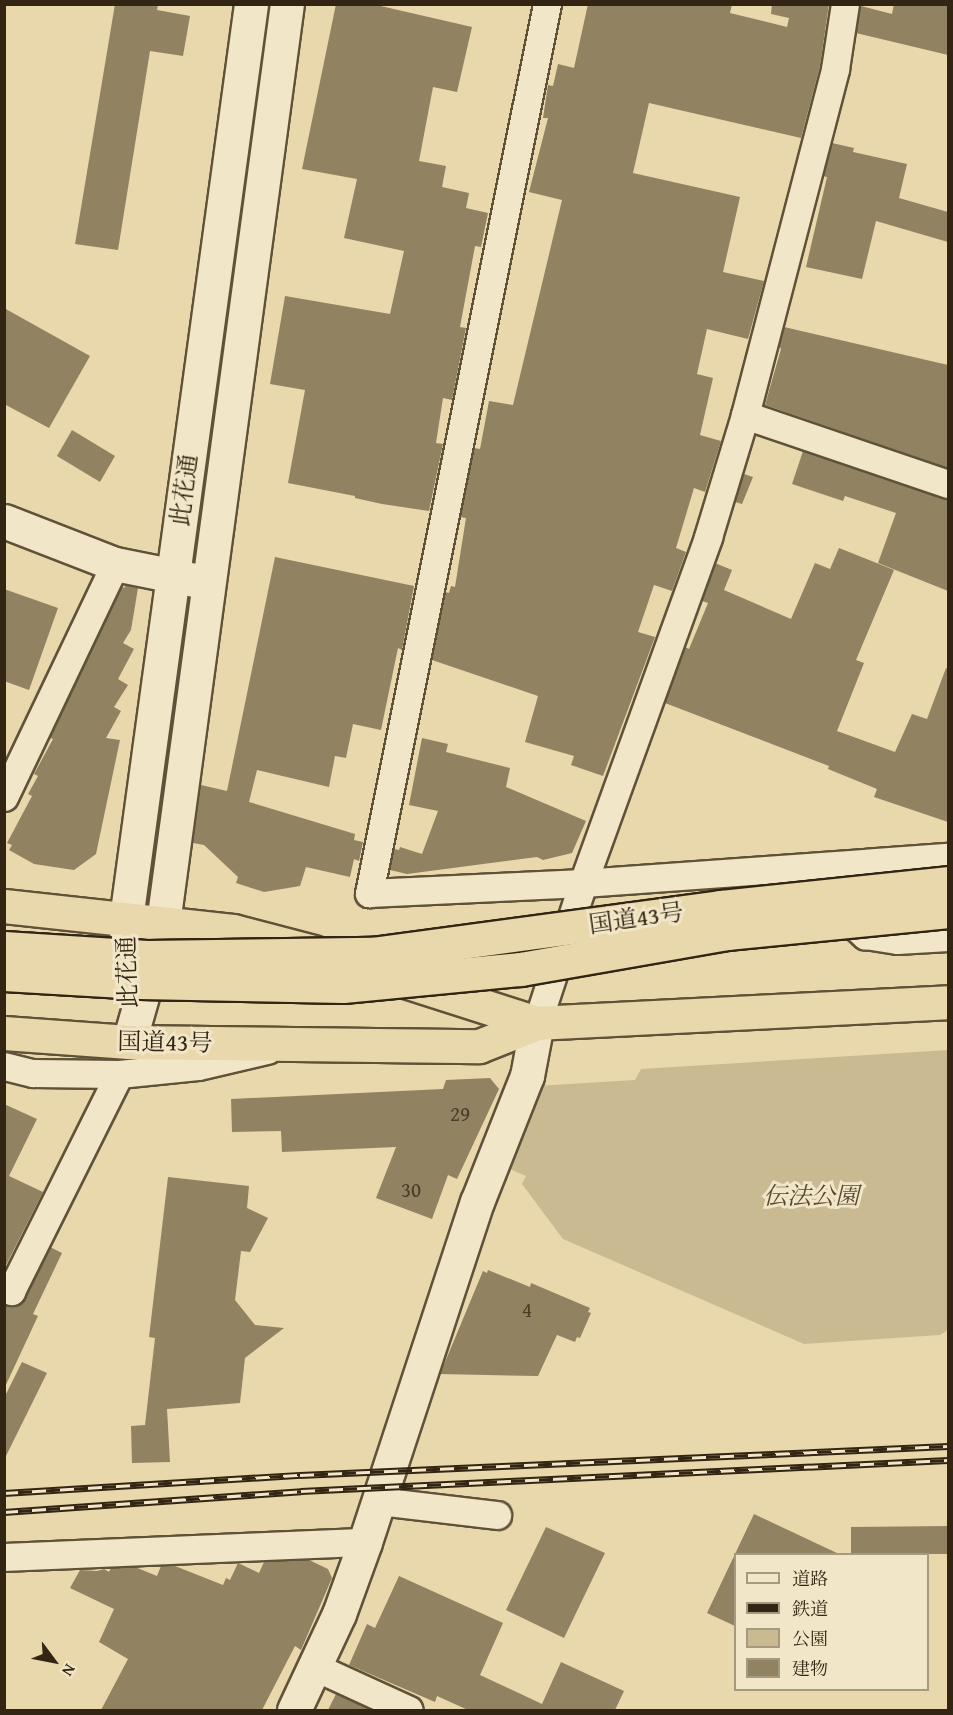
<!DOCTYPE html>
<meta charset="utf-8">
<style>
body{margin:0}
#map{position:relative;width:953px;height:1715px;overflow:hidden;background:#e9d8ab;font-family:"Gentium Book Plus","Noto Serif JP",serif}
div>[style]{position:absolute}
[style*='--x']{left:calc(var(--x)*1px);top:calc(var(--y)*1px);width:calc(var(--w)*1px);rotate:calc(var(--a)*1deg)}
.green>*{inset:0;background:#caba91}
.building>*{inset:0;background:#918262}
.roads{filter:drop-shadow(2px 0 #605239) drop-shadow(-2px 0 #605239) drop-shadow(0 2px #605239) drop-shadow(0 -2px #605239)}
.minor>*{height:27px;margin:-13.5px;padding:0 13.5px;transform-origin:13.5px;border-radius:13.5px;background:#f1e6c8}
.tertiary>*{height:33px;margin:-16.5px;padding:0 16.5px;transform-origin:16.5px;border-radius:16.5px;background:#f1e6c8}
.trunk>*{height:33px;margin:-16.5px;padding:0 16.5px;transform-origin:16.5px;border-radius:16.5px;background:#e9d8ab}
.rail>*{height:7px;margin-top:-3.5px;transform-origin:0;background:repeating-linear-gradient(90deg,#f1e6c8 0 14px,#322513 0 28px);box-sizing:border-box;border-block:2px solid #322513}
.bridges{filter:drop-shadow(2px 0 #322513) drop-shadow(-2px 0 #322513) drop-shadow(0 2px #322513) drop-shadow(0 -2px #322513)}
.trunk-bridge>*{height:33px;margin:-16.5px;padding:0 16.5px;transform-origin:16.5px;border-radius:16.5px;background:#e9d8ab}
span{translate:-50% -50%;white-space:nowrap;text-align:center;line-height:1.15;-webkit-text-stroke:6px #f1e6c8;paint-order:stroke}
.number-label{font-size:21px;color:#4a3c27}
.number-label span{-webkit-text-stroke-width:0}
.street-label{font-size:24px;color:#322513}
.park-label{font-size:24px;color:#584a32;font-style:italic}
.frame{position:absolute;inset:0;border:6px solid #322513;pointer-events:none}
.legend{position:absolute;left:734px;top:1553px;width:195px;height:138px;box-sizing:border-box;background:#f1e6c8;border:2px solid #a59980;margin:0;padding:8px 10px;list-style:none;font-size:18px;color:#322513}
.legend li{display:flex;align-items:center;gap:12px;height:30px}
.legend b{width:30px;border:2px solid #a59980}
.north{position:absolute;left:24px;top:1631px;width:60px;height:60px;-webkit-text-stroke:4px #f1e6c8;paint-order:stroke;rotate:122deg;font-size:16px;font-weight:700;line-height:24px;text-align:center;color:#322513}
.north::after{content:'';display:block;margin:auto;width:21px;height:27px;background:#322513;clip-path:polygon(50% 0,100% 100%,50% 72%,0 100%)}
</style>
<div id="map">
<div class="green">
<i style="clip-path:polygon(948px 1050px,948px 1330px,940px 1335px,804px 1344px,563px 1239px,522px 1184px,526px 1176px,505px 1167px,537px 1086px,635px 1080px,641px 1069px)"></i>
</div>
<div class="building">
<i style="clip-path:polygon(115px 4px,158px 4px,157px 10px,190px 16px,183px 56px,150px 51px,118px 250px,75px 244px)"></i>
<i style="clip-path:polygon(336px 4px,372px 4px,472px 27px,457px 92px,433px 87px,419px 161px,446px 166px,442px 187px,469px 193px,466px 208px,488px 213px,481px 247px,475px 246px,460px 327px,466px 328px,452px 400px,443px 398px,436px 443px,443px 444px,429px 511px,382px 504px,355px 498px,355px 496px,288px 483px,305px 390px,270px 384px,285px 296px,390px 314px,404px 251px,344px 238px,357px 179px,302px 169px)"></i>
<i style="clip-path:polygon(588px 4px,732px 4px,730px 13px,787px 27px,789px 18px,771px 14px,772px 4px,829px 4px,820px 66px,801px 138px,649px 103px,633px 173px,740px 197px,723px 272px,764px 281px,748px 339px,707px 329px,697px 374px,713px 378px,700px 435px,721px 441px,705px 492px,694px 488px,676px 548px,686px 552px,672px 591px,654px 585px,638px 632px,655px 637px,603px 776px,571px 765px,574px 756px,525px 742px,538px 696px,432px 660px,445px 592px,449px 593px,451px 586px,455px 587px,466px 518px,460px 517px,474px 448px,480px 449px,489px 401px,513px 405px,562px 200px,529px 192px,548px 118px,543px 118px,548px 85px,553px 86px,558px 64px,574px 68px)"></i>
<i style="clip-path:polygon(894px 4px,948px 4px,948px 55px,856px 33px,861px 6px,892px 14px)"></i>
<i style="clip-path:polygon(832px 143px,854px 148px,853px 152px,907px 164px,899px 198px,948px 212px,948px 242px,876px 221px,862px 279px,806px 267px,827px 177px,823px 176px)"></i>
<i style="clip-path:polygon(4px 308px,90px 356px,49px 428px,4px 404px)"></i>
<i style="clip-path:polygon(784px 327px,948px 365px,948px 468px,765px 405px,781px 349px,779px 346px)"></i>
<i style="clip-path:polygon(72px 430px,115px 456px,100px 482px,57px 456px)"></i>
<i style="clip-path:polygon(803px 451px,948px 499px,948px 591px,878px 563px,896px 513px,845px 496px,843px 501px,792px 484px)"></i>
<i style="clip-path:polygon(744px 474px,753px 477px,742px 504px,735px 502px)"></i>
<i style="clip-path:polygon(839px 548px,894px 570px,856px 660px,864px 663px,837px 731px,895px 752px,912px 714px,927px 719px,946px 668px,948px 669px,948px 822px,874px 797px,877px 789px,828px 769px,829px 766px,665px 703px,685px 647px,689px 649px,708px 603px,702px 601px,715px 563px,732px 570px,724px 590px,791px 619px,815px 563px,830px 569px)"></i>
<i style="clip-path:polygon(275px 557px,414px 586px,402px 650px,398px 648px,381px 730px,353px 724px,346px 758px,335px 756px,329px 787px,257px 770px,249px 802px,355px 834px,354px 840px,363px 842px,359px 861px,354px 859px,350px 877px,306px 867px,300px 886px,264px 892px,236px 883px,238px 877px,204px 845px,193px 843px,201px 785px,227px 791px)"></i>
<i style="clip-path:polygon(126px 585px,138px 588px,131px 630px,123px 643px,134px 649px,118px 679px,128px 685px,114px 707px,121px 711px,106px 738px,120px 740px,96px 854px,74px 870px,34px 864px,9px 850px,12px 845px,7px 843px,32px 796px,28px 794px,38px 776px,34px 774px,53px 739px,50px 738px,122px 586px,124px 588px)"></i>
<i style="clip-path:polygon(4px 589px,58px 608px,29px 690px,4px 681px)"></i>
<i style="clip-path:polygon(422px 738px,448px 744px,446px 752px,510px 768px,506px 787px,586px 821px,572px 853px,543px 860px,537px 857px,407px 874px,390px 870px,394px 849px,399px 850px,400px 847px,422px 854px,438px 811px,409px 805px)"></i>
<i style="clip-path:polygon(490px 1078px,499px 1089px,457px 1179px,448px 1175px,432px 1219px,376px 1198px,396px 1147px,282px 1152px,281px 1131px,232px 1132px,231px 1099px,443px 1089px,446px 1080px)"></i>
<i style="clip-path:polygon(4px 1104px,37px 1119px,9px 1176px,43px 1192px,4px 1269px)"></i>
<i style="clip-path:polygon(168px 1177px,249px 1186px,247px 1208px,268px 1218px,250px 1252px,241px 1251px,235px 1300px,255px 1325px,284px 1328px,245px 1358px,240px 1403px,167px 1409px,170px 1462px,132px 1463px,131px 1426px,145px 1425px,155px 1338px,149px 1337px)"></i>
<i style="clip-path:polygon(50px 1247px,62px 1253px,33px 1314px,38px 1316px,4px 1389px,4px 1305px,13px 1307px,25px 1298px)"></i>
<i style="clip-path:polygon(488px 1270px,530px 1287px,531px 1283px,590px 1308px,588px 1312px,591px 1313px,580px 1338px,577px 1337px,575px 1342px,557px 1335px,538px 1376px,440px 1374px,483px 1271px,487px 1273px)"></i>
<i style="clip-path:polygon(22px 1362px,47px 1373px,4px 1460px,4px 1398px)"></i>
<i style="clip-path:polygon(754px 1514px,839px 1554px,735px 1554px,735px 1626px,707px 1613px)"></i>
<i style="clip-path:polygon(948px 1526px,948px 1554px,851px 1554px,851px 1527px)"></i>
<i style="clip-path:polygon(546px 1527px,605px 1553px,564px 1638px,506px 1610px)"></i>
<i style="clip-path:polygon(309px 1560px,328px 1569px,332px 1578px,301px 1650px,295px 1646px,262px 1710px,101px 1710px,128px 1659px,99px 1642px,114px 1609px,70px 1588px,80px 1570px,97px 1571px,104px 1569px,109px 1572px,111px 1568px,135px 1567px,157px 1576px,161px 1566px,175px 1566px,223px 1585px,226px 1578px,230px 1580px,238px 1563px,259px 1573px,264px 1562px)"></i>
<i style="clip-path:polygon(399px 1576px,503px 1623px,480px 1675px,542px 1704px,561px 1662px,624px 1691px,615px 1710px,468px 1710px,437px 1696px,435px 1702px,349px 1665px,367px 1624px,375px 1628px)"></i>
<i style="clip-path:polygon(336px 1694px,371px 1710px,328px 1710px)"></i>
</div>
<div class="roads">
<div class="minor">
<i style="--x:547;--y:4;--w:907;--a:101.32"></i>
<i style="--x:369;--y:893;--w:214;--a:-2.7"></i>
<i style="--x:583;--y:883;--w:366;--a:-4.1"></i>
<i style="--x:745;--y:415;--w:214;--a:18.8"></i>
<i style="--x:4;--y:797;--w:258;--a:-64.5"></i>
<i style="--x:841;--y:913;--w:33;--a:43"></i>
<i style="--x:865;--y:935;--w:32;--a:9"></i>
<i style="--x:897;--y:940;--w:51;--a:-3.4"></i>
<i style="--x:537;--y:1023;--w:147;--a:-71.8"></i>
<i style="--x:583;--y:883;--w:368;--a:-70.1"></i>
<i style="--x:708;--y:537;--w:127;--a:-73.1"></i>
<i style="--x:745;--y:415;--w:358;--a:-75.4"></i>
<i style="--x:835;--y:69;--w:66;--a:-81.3"></i>
<i style="--x:4;--y:1066;--w:30;--a:14"></i>
<i style="--x:33;--y:1073;--w:86;--a:0.7"></i>
<i style="--x:119;--y:1074;--w:79;--a:-5.8"></i>
<i style="--x:198;--y:1066;--w:71;--a:-13.1"></i>
<i style="--x:4;--y:1288;--w:8;--a:23"></i>
<i style="--x:11;--y:1291;--w:242;--a:-63.5"></i>
<i style="--x:378;--y:1501;--w:120;--a:6.7"></i>
<i style="--x:4;--y:1557;--w:361;--a:-2.4"></i>
<i style="--x:315;--y:1667;--w:103;--a:24.6"></i>
</div>
<div class="tertiary">
<i style="--x:4;--y:521;--w:119;--a:21.2"></i>
<i style="--x:115;--y:564;--w:81;--a:11.4"></i>
<i style="--x:128;--y:983;--w:64;--a:-91.8"></i>
<i style="--x:126;--y:919;--w:923;--a:-82.22"></i>
<i style="--x:129;--y:1042;--w:124;--a:-74.1"></i>
<i style="--x:163;--y:923;--w:927;--a:-82.32"></i>
<i style="--x:294;--y:1710;--w:106;--a:-64.9"></i>
<i style="--x:339;--y:1614;--w:77;--a:-70.1"></i>
<i style="--x:365;--y:1542;--w:358;--a:-71.8"></i>
<i style="--x:477;--y:1202;--w:136;--a:-68.4"></i>
<i style="--x:527;--y:1076;--w:54;--a:-79.3"></i>
</div>
<div class="trunk">
<i style="--x:4;--y:906;--w:230;--a:6.2"></i>
<i style="--x:233;--y:931;--w:83;--a:14.7"></i>
<i style="--x:402;--y:980;--w:142;--a:17.7"></i>
<i style="--x:4;--y:1033;--w:125;--a:4.1"></i>
<i style="--x:129;--y:1042;--w:350;--a:0.7"></i>
<i style="--x:479;--y:1046;--w:62;--a:-21.6"></i>
<i style="--x:537;--y:1023;--w:412;--a:-2.9"></i>
</div>
</div>
<div class="rail">
<i style="--x:4;--y:1493;--w:297;--a:-3.5"></i>
<i style="--x:300;--y:1475;--w:649;--a:-2.56"></i>
<i style="--x:4;--y:1512;--w:298;--a:-4"></i>
<i style="--x:301;--y:1491;--w:648;--a:-2.74"></i>
</div>
<div class="bridges">
<div class="trunk-bridge">
<i style="--x:4;--y:948;--w:143;--a:3.6"></i>
<i style="--x:147;--y:957;--w:226;--a:-0.8"></i>
<i style="--x:373;--y:954;--w:351;--a:-7.7"></i>
<i style="--x:721;--y:907;--w:228;--a:-6"></i>
<i style="--x:4;--y:974;--w:136;--a:3.4"></i>
<i style="--x:140;--y:982;--w:203;--a:1.1"></i>
<i style="--x:343;--y:986;--w:179;--a:-5.5"></i>
<i style="--x:521;--y:969;--w:210;--a:-9.9"></i>
<i style="--x:728;--y:933;--w:221;--a:-5.7"></i>
</div>
</div>
<div class="number-label">
<span style="left:460px;top:1114px">29</span>
<span style="left:411px;top:1190px">30</span>
<span style="left:527px;top:1310px">4</span>
</div>
<div class="street-label">
<span style="left:184px;top:490px;rotate:-82deg">此花通</span>
<span style="left:636px;top:918px;rotate:-8deg">国道43号</span>
<span style="left:127px;top:972px;rotate:-92deg">此花通</span>
<span style="left:165px;top:1042px;rotate:1deg">国道43号</span>
</div>
<div class="park-label">
<span style="left:811px;top:1196px">伝法公園</span>
</div>
<div class="frame"></div>
<ul class="legend">
<li><b style="height:8px;background:#f1e6c8"></b>道路</li>
<li><b style="height:8px;background:#322513"></b>鉄道</li>
<li><b style="height:16px;background:#caba91"></b>公園</li>
<li><b style="height:16px;background:#918262"></b>建物</li>
</ul>
<div class="north">N</div>
</div>
